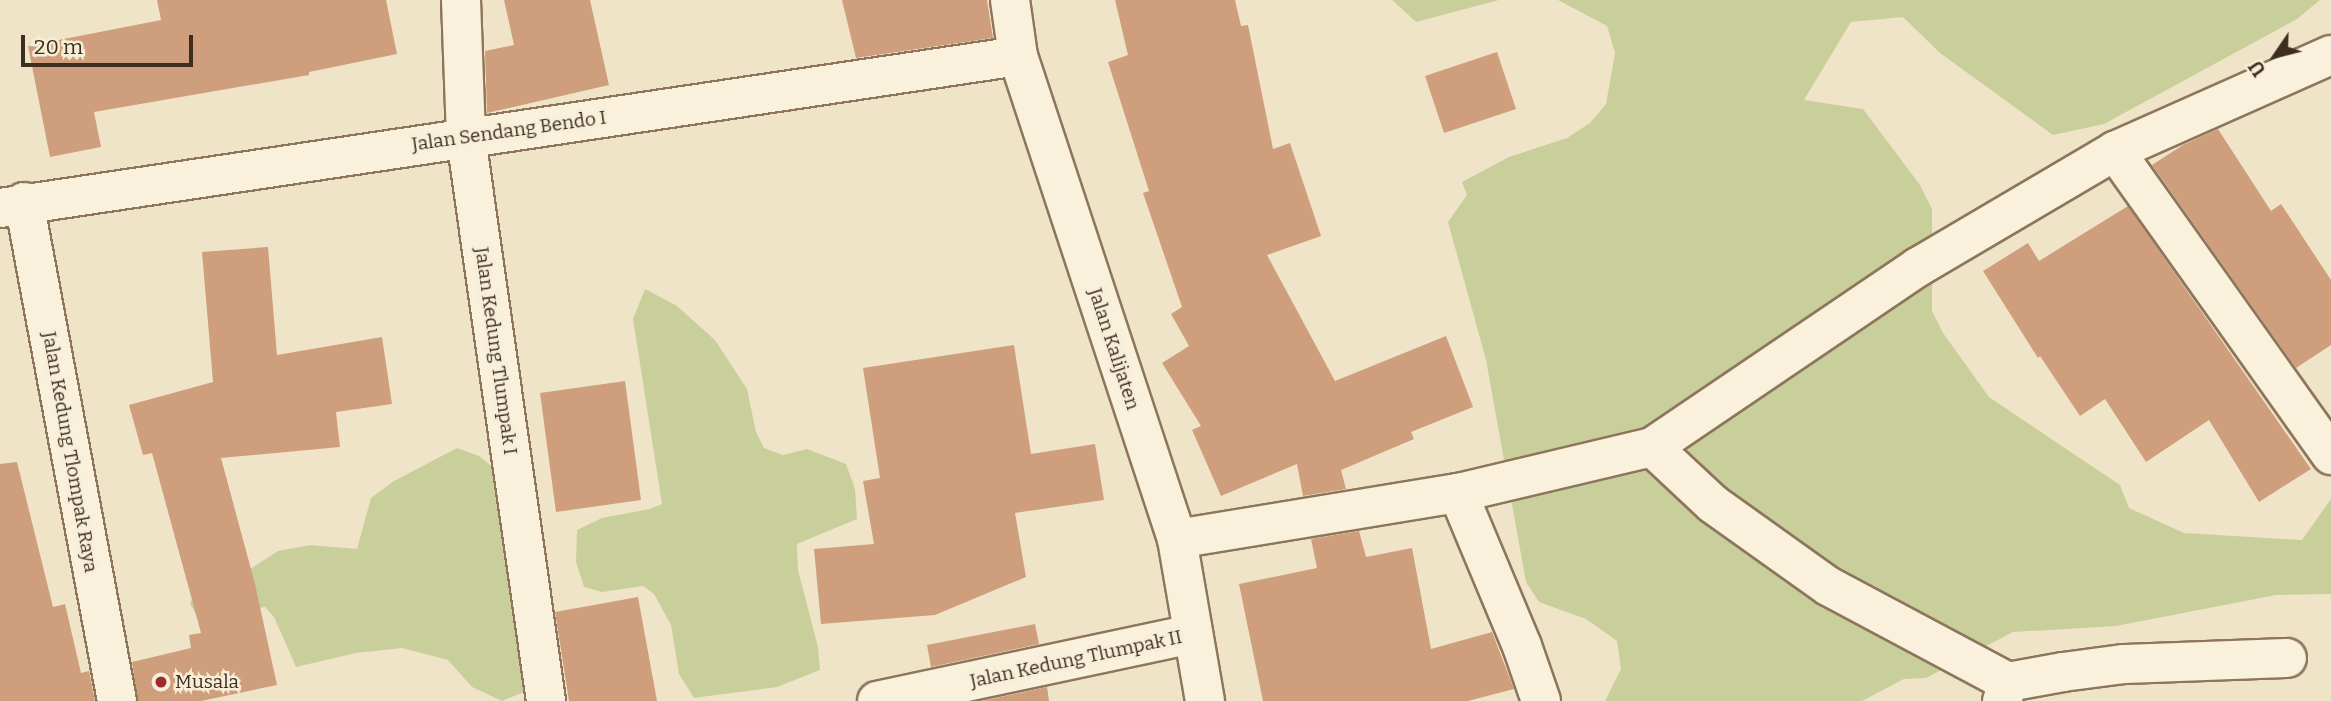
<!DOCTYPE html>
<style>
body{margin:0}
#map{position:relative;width:2331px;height:701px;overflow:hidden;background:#f0e4c8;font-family:Bitter,serif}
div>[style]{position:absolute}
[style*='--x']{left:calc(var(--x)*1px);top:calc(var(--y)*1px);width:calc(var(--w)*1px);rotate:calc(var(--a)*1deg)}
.green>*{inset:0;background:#c9cf9b}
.building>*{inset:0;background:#cf9f7d}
.roads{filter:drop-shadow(2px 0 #8d765c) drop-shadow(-2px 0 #8d765c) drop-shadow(0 2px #8d765c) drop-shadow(0 -2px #8d765c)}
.minor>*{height:38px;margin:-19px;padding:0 19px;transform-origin:19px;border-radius:19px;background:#faf1dc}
.dots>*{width:19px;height:19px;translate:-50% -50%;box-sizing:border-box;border:4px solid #f7eed8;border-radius:50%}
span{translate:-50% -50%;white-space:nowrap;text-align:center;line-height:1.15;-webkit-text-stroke:5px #f7eed8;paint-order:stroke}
.street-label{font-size:19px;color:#3d2e20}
.poi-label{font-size:19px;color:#3d2e20}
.left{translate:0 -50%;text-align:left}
.north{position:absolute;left:2240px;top:21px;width:70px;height:70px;-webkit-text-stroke:5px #f7eed8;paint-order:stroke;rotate:235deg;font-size:19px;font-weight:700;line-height:28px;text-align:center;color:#3d2e20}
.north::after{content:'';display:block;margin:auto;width:24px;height:32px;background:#3d2e20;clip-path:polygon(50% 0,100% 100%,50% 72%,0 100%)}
.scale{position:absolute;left:21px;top:35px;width:172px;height:32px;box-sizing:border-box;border:4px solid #3d2e20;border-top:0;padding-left:9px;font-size:21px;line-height:24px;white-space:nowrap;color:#3d2e20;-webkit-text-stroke:5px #f7eed8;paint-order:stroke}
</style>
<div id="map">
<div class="green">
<i style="clip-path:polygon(1392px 0,1499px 0,1416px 22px)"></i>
<i style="clip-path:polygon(1558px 0,2320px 0,2297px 19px,2104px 124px,2053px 135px,1940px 53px,1903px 17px,1851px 22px,1804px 100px,1863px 109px,1920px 185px,1932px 209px,1932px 311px,1943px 333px,1989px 397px,2120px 485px,2129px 508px,2184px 533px,2302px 540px,2331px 499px,2331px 594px,2276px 595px,2116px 626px,2013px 632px,1926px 678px,1904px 679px,1862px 701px,1605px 701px,1621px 669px,1617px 641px,1586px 619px,1539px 602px,1526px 582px,1486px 360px,1448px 222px,1467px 195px,1462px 182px,1509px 157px,1567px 138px,1590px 123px,1606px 104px,1615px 53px,1607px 26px)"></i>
<i style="clip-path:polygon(645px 289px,677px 306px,715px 340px,747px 389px,756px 432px,764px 448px,783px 455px,807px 449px,846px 464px,855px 489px,857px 519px,797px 544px,798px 570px,818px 647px,820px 670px,777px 687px,694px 698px,679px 674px,671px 625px,654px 594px,643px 586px,602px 592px,584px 587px,576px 562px,577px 530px,602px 518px,650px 509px,662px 504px,633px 319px)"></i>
<i style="clip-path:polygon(457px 448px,479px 456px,506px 478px,536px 687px,502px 701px,472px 687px,448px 660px,402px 648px,356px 653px,296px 667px,274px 617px,265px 607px,199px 619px,190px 604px,197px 586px,244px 573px,278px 551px,310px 545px,357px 549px,371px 498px,394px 481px)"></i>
</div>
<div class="building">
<i style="clip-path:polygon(157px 0,386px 0,397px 54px,309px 72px,309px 75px,94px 112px,101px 147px,50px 157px,28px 46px,161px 20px)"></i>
<i style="clip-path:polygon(504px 0,590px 0,609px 85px,487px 113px,485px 51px,514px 45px)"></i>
<i style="clip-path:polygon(842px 0,987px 0,993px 38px,856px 58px)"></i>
<i style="clip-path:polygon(1115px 0,1235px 0,1241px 26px,1248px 25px,1273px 149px,1290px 143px,1321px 236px,1267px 255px,1335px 381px,1446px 336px,1473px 407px,1411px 432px,1414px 439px,1341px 470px,1346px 489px,1303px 496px,1297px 464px,1221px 496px,1192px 430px,1201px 426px,1162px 363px,1189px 346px,1171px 314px,1182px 307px,1143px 193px,1149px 191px,1108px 62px,1128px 55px)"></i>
<i style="clip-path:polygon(1497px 52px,1516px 109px,1444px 133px,1425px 76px)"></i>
<i style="clip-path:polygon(2218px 129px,2271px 211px,2281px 204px,2331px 280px,2331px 345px,2296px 368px,2152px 165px,2183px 145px)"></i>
<i style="clip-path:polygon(2128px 206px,2311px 469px,2259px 502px,2209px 420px,2146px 462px,2105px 399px,2080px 416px,2040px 356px,2038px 358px,1983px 271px,2028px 243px,2039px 261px)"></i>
<i style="clip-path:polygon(268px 247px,277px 355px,382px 337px,392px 404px,336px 412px,340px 447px,221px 458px,255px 584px,277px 685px,201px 701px,138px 701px,132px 662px,191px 648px,189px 635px,201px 633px,152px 453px,143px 455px,129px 405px,213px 382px,202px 252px)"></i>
<i style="clip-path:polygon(1014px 345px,1031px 454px,1095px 444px,1104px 500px,1015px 513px,1026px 577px,935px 615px,821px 624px,814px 549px,874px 544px,863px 481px,880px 478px,863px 368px)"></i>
<i style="clip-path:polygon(625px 381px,641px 500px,556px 512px,540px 393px)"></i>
<i style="clip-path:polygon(17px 462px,53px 607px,65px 604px,81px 673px,89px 671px,95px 701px,0 701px,0 464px)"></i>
<i style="clip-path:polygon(1359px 531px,1366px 557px,1412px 548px,1431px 649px,1492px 632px,1514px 689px,1468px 701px,1263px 701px,1239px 584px,1317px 568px,1311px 539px)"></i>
<i style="clip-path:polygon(638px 597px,657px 701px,569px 701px,555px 612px)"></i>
<i style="clip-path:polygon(1035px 624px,1039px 644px,931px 667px,927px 645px)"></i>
<i style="clip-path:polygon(1047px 687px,1049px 701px,982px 701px)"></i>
</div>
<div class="roads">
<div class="minor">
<i style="--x:461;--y:0;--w:138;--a:87.9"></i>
<i style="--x:466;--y:138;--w:569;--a:81.91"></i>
<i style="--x:1010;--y:0;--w:57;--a:81.9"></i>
<i style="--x:1018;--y:56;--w:508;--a:71.78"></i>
<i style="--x:1177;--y:539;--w:164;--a:80.2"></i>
<i style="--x:2115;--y:151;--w:373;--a:54.6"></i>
<i style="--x:24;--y:202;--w:508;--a:79.44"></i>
<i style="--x:0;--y:208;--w:1029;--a:-8.49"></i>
<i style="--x:1652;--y:447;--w:83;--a:43.1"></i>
<i style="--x:1713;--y:504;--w:141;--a:35.5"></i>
<i style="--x:1828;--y:586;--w:204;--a:28.1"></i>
<i style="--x:1458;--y:493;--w:166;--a:67.3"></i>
<i style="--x:1522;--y:646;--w:58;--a:70.9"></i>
<i style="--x:1177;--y:539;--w:285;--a:-9.3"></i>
<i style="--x:1458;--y:493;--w:199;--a:-13.3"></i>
<i style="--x:1652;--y:447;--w:321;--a:-34.1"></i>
<i style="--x:1918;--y:267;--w:229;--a:-30.5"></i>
<i style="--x:2115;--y:151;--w:236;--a:-24"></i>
<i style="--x:877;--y:701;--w:323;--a:-12"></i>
<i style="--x:2002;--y:701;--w:20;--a:-72"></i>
<i style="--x:2008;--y:682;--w:56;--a:-10.3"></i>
<i style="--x:2063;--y:672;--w:62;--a:-7.5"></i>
<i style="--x:2124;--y:664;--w:163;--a:-2.1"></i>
</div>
</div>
<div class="dots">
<i style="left:161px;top:682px;background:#9e2a2b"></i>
</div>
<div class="street-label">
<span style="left:509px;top:131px;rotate:-8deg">Jalan Sendang Bendo I</span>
<span style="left:1114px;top:349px;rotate:72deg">Jalan Kalijaten</span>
<span style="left:496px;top:351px;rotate:82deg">Jalan Kedung Tlumpak I</span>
<span style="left:70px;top:452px;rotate:80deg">Jalan Kedung Tlompak Raya</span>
<span style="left:1076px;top:659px;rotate:-12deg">Jalan Kedung Tlumpak II</span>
</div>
<div class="poi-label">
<span class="left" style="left:175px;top:682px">Musala</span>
</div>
<div class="north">U</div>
<div class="scale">20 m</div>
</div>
